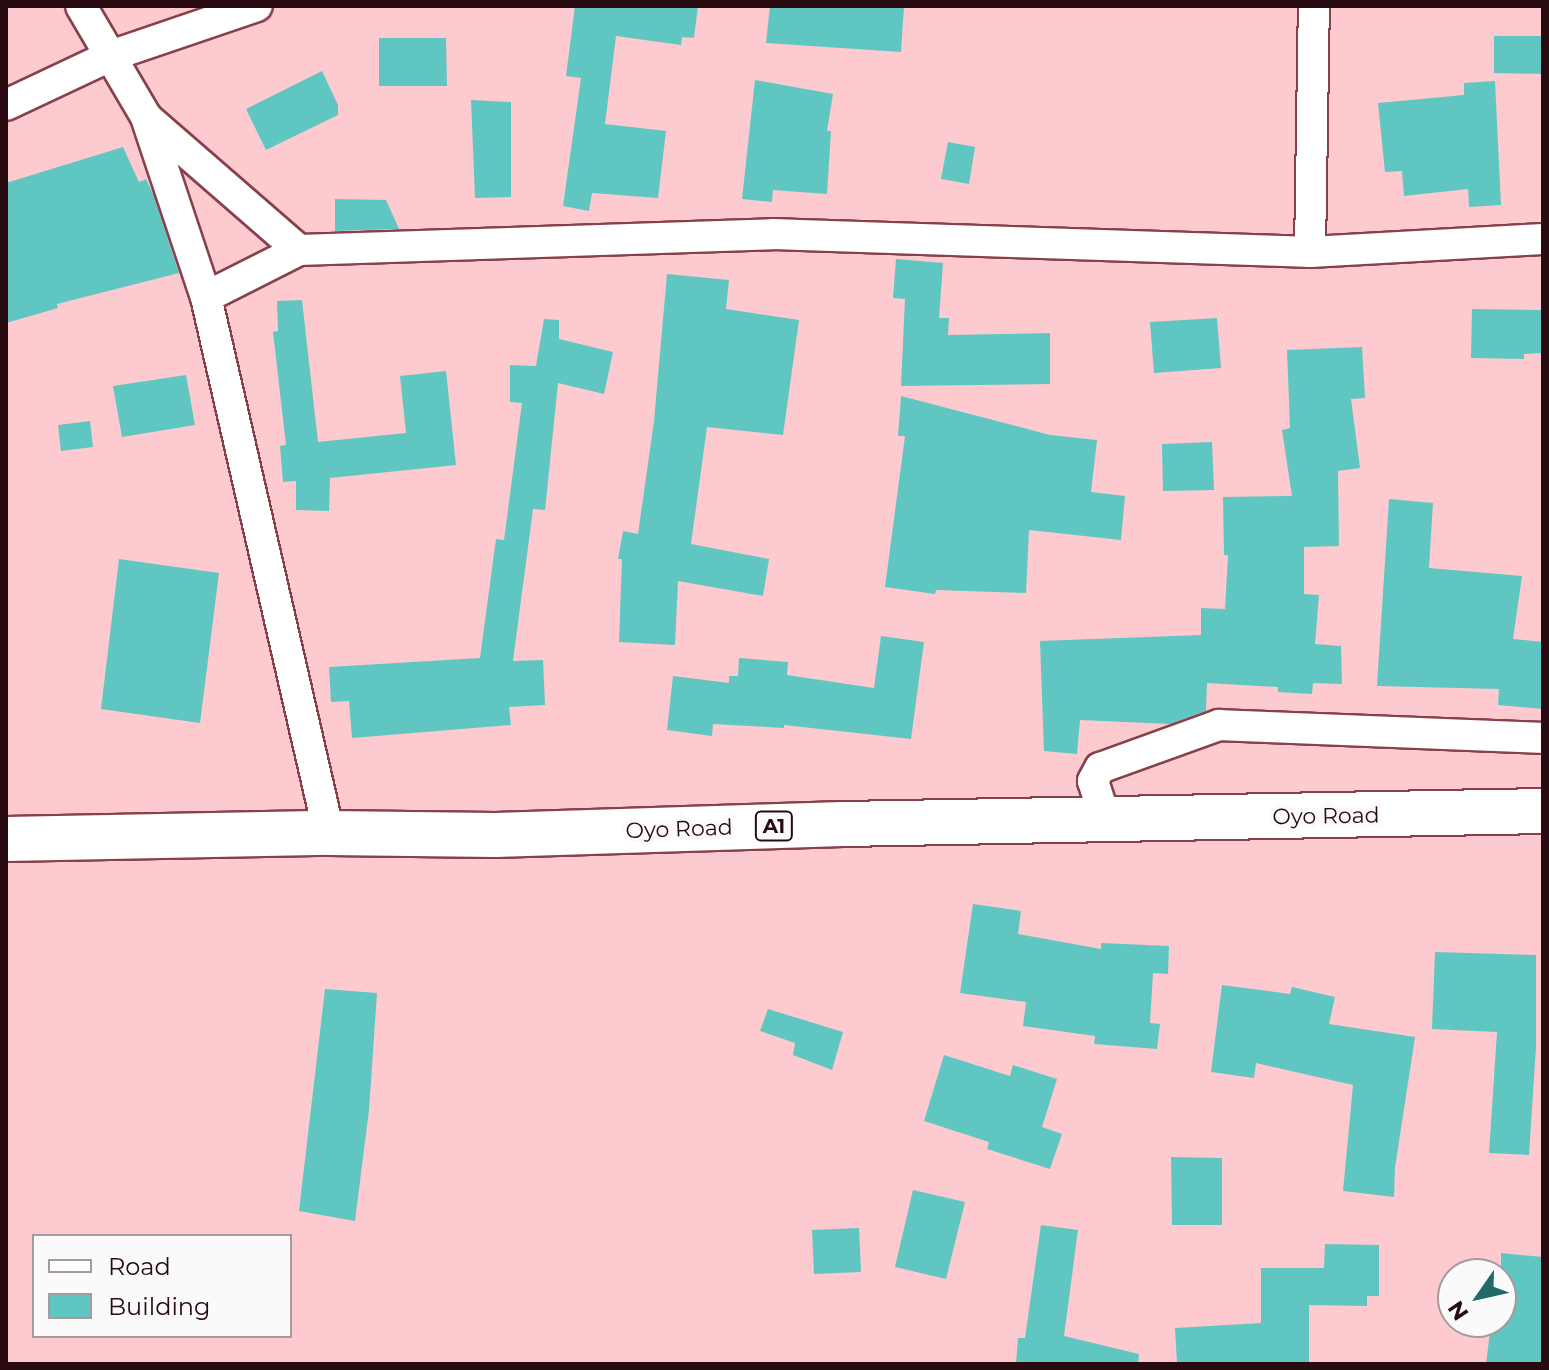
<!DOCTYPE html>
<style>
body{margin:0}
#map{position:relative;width:1549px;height:1370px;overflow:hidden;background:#fccacf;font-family:Montserrat,sans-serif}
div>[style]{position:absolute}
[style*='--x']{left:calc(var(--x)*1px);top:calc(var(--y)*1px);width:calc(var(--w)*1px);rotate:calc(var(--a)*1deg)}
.building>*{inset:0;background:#60c6c2}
.roads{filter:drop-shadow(2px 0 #86414b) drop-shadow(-2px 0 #86414b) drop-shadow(0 2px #86414b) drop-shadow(0 -2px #86414b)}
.minor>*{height:30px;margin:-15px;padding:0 15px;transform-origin:15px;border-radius:15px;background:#fff}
.highway>*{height:44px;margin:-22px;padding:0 22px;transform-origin:22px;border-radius:22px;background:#fff}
span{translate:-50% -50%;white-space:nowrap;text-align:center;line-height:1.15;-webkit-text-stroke:8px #fafafa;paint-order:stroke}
.shield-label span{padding:2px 6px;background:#fafafa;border:2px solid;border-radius:6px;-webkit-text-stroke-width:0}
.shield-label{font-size:20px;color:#270b10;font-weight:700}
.street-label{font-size:22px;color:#270b10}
.frame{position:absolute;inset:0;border:8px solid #270b10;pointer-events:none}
.legend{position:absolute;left:32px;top:1234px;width:260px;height:104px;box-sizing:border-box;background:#fafafa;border:2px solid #a69a9c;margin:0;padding:10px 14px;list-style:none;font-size:24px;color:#270b10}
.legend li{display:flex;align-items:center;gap:16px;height:40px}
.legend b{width:40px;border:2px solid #a69a9c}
.north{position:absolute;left:1437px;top:1258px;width:80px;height:80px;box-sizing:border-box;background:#fafafa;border:2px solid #a69a9c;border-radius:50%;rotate:236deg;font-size:22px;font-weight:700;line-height:32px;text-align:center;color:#270b10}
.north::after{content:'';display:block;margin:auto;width:28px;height:36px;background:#206b69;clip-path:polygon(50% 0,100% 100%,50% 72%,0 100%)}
</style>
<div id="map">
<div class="building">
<i style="clip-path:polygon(575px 6px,698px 6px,694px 38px,682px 37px,681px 45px,616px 36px,605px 124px,666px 131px,658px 198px,592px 193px,589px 211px,563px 206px,581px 78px,566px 76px)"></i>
<i style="clip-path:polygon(770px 6px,904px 6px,901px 52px,766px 43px)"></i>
<i style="clip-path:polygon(1494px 36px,1543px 36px,1543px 74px,1494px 73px)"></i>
<i style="clip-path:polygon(379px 38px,446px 38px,447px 86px,379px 86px)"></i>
<i style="clip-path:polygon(322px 71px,338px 105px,338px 115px,266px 150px,246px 109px)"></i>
<i style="clip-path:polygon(755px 80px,833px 94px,827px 131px,831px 131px,827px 194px,773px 190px,772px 202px,742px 199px)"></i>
<i style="clip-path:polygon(1495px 81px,1501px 205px,1469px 207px,1468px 189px,1404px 196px,1402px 171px,1385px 172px,1378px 103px,1464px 95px,1464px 83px)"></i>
<i style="clip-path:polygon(471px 100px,511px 102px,511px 197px,475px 198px)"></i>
<i style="clip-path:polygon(948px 142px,975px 147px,969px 184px,941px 179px)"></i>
<i style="clip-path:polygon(123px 147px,139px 182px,146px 179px,154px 196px,179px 273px,57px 304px,58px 308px,6px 323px,6px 183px)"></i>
<i style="clip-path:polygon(335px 199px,386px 200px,399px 229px,335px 231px)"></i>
<i style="clip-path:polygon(896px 259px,943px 263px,939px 318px,949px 318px,948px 335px,1050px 333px,1050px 384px,901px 386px,905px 299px,893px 298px)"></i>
<i style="clip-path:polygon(667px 274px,729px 280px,726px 309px,799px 320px,783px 435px,707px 427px,691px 544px,769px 559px,763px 596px,678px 581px,675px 645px,619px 642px,622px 559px,618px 559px,623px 531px,638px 534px,654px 421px)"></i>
<i style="clip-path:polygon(302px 300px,318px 442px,406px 433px,400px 376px,446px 371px,456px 465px,330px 478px,329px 511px,296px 510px,296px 481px,283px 482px,280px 446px,286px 445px,273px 332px,278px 331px,277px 301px)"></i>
<i style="clip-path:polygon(1472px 309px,1543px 310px,1543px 353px,1524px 354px,1524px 359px,1471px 358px)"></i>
<i style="clip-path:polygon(1217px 318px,1221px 368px,1154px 373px,1150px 322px)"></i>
<i style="clip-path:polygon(544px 319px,559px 320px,559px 339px,613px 352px,604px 394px,558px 383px,545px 510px,533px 509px,513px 661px,543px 660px,545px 705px,509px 707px,511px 725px,352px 738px,349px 701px,331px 702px,329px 667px,480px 658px,496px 539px,504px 540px,522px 403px,510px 402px,510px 365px,536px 366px)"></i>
<i style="clip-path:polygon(1362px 347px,1365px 398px,1351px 399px,1360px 468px,1338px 471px,1339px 546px,1304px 547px,1304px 594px,1319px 595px,1315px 644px,1341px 646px,1342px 684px,1313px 683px,1312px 694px,1278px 692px,1278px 687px,1207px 683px,1206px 711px,1170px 724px,1080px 720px,1077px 754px,1044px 751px,1040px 641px,1201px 635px,1201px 608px,1225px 609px,1228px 555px,1224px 555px,1223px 497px,1292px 496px,1282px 430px,1290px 428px,1287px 350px)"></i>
<i style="clip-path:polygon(186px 375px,195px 425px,122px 437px,113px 386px)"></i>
<i style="clip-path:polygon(901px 396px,1050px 435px,1097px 440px,1091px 492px,1125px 496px,1121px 540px,1029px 530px,1026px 593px,936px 590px,935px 594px,885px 587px,905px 436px,898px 436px)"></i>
<i style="clip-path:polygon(90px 421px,93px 447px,61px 451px,58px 425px)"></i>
<i style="clip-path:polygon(1212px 442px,1214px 490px,1163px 491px,1162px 444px)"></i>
<i style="clip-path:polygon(1389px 499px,1433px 503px,1429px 568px,1522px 576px,1513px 639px,1543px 642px,1543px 709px,1498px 705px,1499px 689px,1377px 686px)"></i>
<i style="clip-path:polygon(119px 559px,219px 573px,200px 723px,101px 709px)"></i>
<i style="clip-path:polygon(881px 636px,924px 642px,911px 739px,784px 725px,784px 728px,713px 724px,712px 736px,667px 730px,673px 676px,729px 683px,729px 676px,738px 676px,739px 658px,788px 662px,787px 675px,874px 688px)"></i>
<i style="clip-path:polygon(973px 904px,1021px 911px,1018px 934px,1101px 949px,1101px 943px,1169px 946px,1168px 974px,1153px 973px,1150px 1023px,1160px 1024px,1157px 1049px,1094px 1044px,1095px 1036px,1023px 1026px,1026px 1002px,960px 993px)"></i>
<i style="clip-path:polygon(1435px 952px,1536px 955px,1536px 1047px,1529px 1155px,1489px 1153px,1497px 1032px,1432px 1029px)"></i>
<i style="clip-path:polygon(1222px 985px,1290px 994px,1292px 987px,1335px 997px,1329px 1024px,1415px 1037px,1395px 1168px,1394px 1197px,1343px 1191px,1353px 1085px,1256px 1063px,1254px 1078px,1211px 1072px)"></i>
<i style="clip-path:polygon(325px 989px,377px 993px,369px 1110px,355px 1221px,299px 1211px)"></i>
<i style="clip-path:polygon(768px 1009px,843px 1032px,832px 1070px,793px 1055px,795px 1043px,760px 1031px)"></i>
<i style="clip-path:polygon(944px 1055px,1010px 1076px,1013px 1065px,1057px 1079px,1042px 1127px,1062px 1134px,1050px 1169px,987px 1149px,989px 1142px,924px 1121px)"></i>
<i style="clip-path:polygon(1171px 1157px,1222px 1158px,1222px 1225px,1172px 1225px)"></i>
<i style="clip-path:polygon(913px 1190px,965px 1202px,946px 1279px,895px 1267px)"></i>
<i style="clip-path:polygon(1041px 1225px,1078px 1230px,1064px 1336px,1139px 1354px,1138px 1364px,1016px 1364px,1018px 1338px,1025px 1338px)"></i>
<i style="clip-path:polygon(859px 1228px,861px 1272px,814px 1274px,812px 1230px)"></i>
<i style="clip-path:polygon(1325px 1244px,1379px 1245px,1379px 1296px,1367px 1296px,1367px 1306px,1309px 1305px,1309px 1364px,1177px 1364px,1175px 1328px,1261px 1323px,1261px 1268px,1324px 1268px)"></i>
<i style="clip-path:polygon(1501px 1253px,1543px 1257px,1543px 1364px,1486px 1364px,1490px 1332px,1495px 1333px,1495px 1322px,1501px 1322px)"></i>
</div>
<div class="roads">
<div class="minor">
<i style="--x:81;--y:6;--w:129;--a:59.6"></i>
<i style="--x:146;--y:117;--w:190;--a:71.6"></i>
<i style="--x:206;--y:297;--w:550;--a:77.08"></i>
<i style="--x:6;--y:105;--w:115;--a:-25.2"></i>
<i style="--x:110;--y:56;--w:155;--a:-18.8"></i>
<i style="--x:147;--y:118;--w:201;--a:41"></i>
<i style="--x:1310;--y:252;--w:246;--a:-89.1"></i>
<i style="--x:206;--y:297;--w:104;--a:-26.8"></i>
<i style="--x:299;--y:250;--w:474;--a:-1.9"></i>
<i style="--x:773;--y:234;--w:537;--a:1.92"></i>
<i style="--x:1310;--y:252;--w:233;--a:-3.2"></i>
<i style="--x:1106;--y:821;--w:42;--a:-108"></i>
<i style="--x:1093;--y:781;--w:15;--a:-62"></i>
<i style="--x:1100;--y:768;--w:127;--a:-19.9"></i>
<i style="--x:1219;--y:725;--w:324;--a:2.3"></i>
</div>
<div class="highway">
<i style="--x:6;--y:839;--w:323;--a:-1.1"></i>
<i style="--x:329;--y:833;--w:166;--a:0.7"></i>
<i style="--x:495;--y:835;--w:348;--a:-1.8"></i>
<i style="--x:843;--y:824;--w:700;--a:-1.06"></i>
</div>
</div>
<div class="shield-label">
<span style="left:774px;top:826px">A1</span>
</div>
<div class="street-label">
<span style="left:1326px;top:816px;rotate:-1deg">Oyo Road</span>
<span style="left:679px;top:829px;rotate:-2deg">Oyo Road</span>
</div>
<div class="frame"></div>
<ul class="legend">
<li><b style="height:10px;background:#fff"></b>Road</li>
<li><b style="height:22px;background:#60c6c2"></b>Building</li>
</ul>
<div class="north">N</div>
</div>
